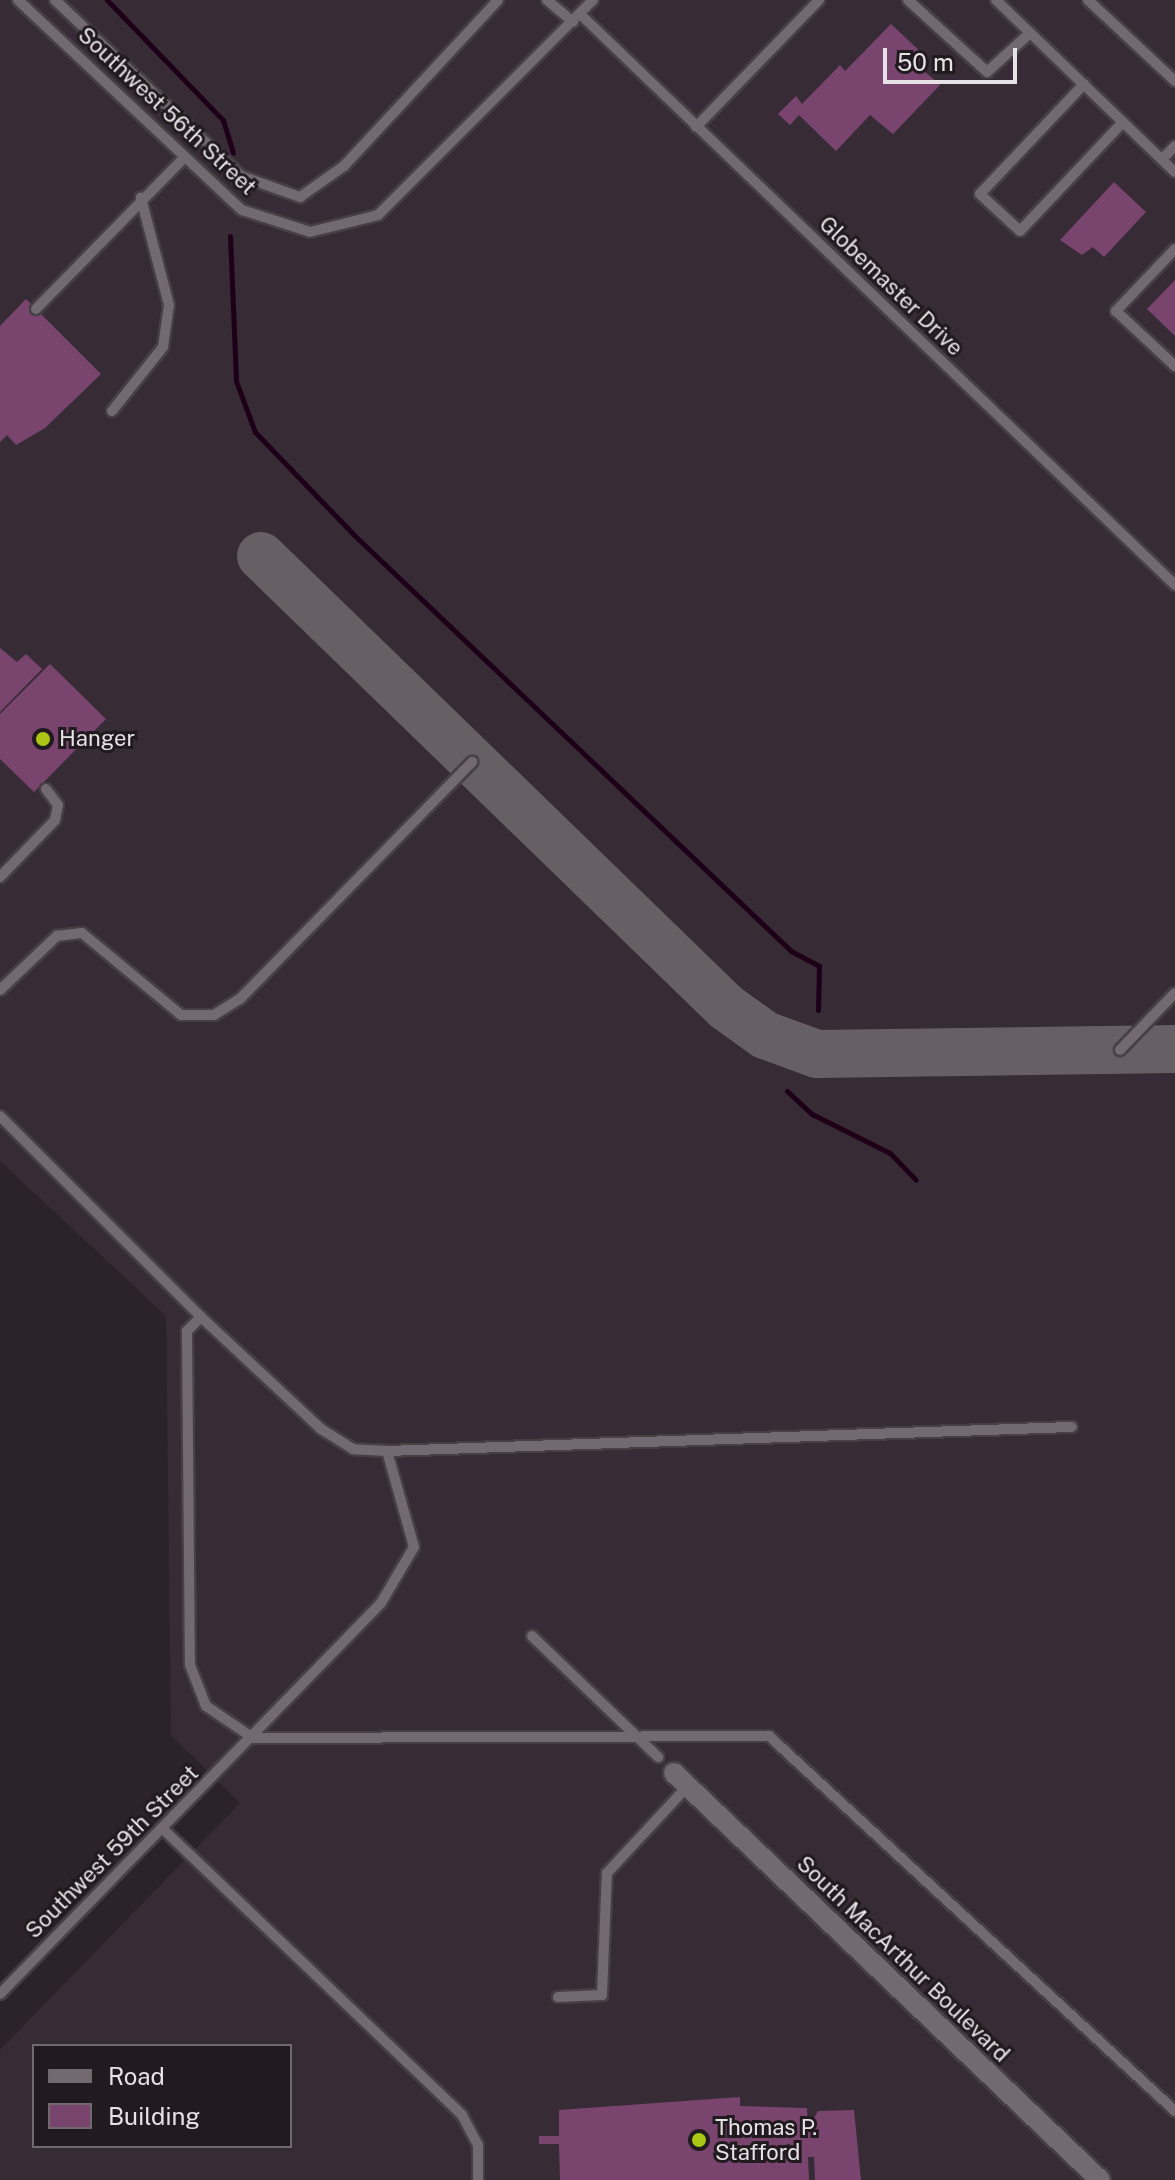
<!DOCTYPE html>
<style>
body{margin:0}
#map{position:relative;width:1175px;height:2180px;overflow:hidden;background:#2b2329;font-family:"Public Sans",sans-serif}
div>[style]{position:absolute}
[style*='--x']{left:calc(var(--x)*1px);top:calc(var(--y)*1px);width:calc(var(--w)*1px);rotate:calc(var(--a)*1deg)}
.built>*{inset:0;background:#372b35}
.stream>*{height:5px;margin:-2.5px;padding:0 2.5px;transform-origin:2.5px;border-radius:2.5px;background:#1d0018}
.taxiway>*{height:48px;margin:-24px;padding:0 24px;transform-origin:24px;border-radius:24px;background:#666064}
.building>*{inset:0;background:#79456f}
.roads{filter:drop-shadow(2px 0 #464045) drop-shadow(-2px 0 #464045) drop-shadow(0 2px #464045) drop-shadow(0 -2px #464045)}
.service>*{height:10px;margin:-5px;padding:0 5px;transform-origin:5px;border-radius:5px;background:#726a70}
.minor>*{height:20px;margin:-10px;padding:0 10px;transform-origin:10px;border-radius:10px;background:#726a70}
.dots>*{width:22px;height:22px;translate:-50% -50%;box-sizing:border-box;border:4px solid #211a1f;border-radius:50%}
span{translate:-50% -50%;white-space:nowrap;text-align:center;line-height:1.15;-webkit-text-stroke:6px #211a1f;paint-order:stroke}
.street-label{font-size:22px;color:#e7e2e5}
.poi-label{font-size:22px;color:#e7e2e5}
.left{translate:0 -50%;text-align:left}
.legend{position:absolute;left:32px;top:2044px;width:260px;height:104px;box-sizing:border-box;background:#211a1f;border:2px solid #706a6e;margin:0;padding:10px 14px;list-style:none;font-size:24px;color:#e7e2e5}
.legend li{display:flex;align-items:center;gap:16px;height:40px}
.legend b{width:40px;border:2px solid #706a6e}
.scale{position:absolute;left:883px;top:48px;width:134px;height:36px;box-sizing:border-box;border:4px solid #e7e2e5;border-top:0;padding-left:10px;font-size:24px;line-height:28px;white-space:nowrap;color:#e7e2e5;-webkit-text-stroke:6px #211a1f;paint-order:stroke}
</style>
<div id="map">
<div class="built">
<i style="clip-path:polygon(evenodd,0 0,1175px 0,1175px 2180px,0 2180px,0 2050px,240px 1803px,171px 1735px,166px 1316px,0 1161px,0 0,34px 2046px,290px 2046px,290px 2146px,34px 2146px,34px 2046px)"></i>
</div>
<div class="stream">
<i style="--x:107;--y:0;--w:167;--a:46"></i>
<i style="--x:223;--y:120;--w:34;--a:73"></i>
<i style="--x:230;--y:236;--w:145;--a:87.6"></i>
<i style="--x:236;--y:381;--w:54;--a:69.6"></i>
<i style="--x:255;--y:432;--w:141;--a:46.1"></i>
<i style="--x:353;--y:534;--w:605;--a:43.59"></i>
<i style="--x:791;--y:951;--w:32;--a:28"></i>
<i style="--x:819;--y:966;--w:44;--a:91.3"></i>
<i style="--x:787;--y:1091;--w:34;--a:43"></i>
<i style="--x:812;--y:1114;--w:87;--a:26.6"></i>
<i style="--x:890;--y:1153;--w:37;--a:46"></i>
</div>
<div class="taxiway">
<i style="--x:261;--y:556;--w:648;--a:44.12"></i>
<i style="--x:726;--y:1007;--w:48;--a:35.7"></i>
<i style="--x:765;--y:1035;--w:55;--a:20.1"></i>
<i style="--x:817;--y:1054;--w:358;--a:-0.8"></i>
</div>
<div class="building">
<i style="clip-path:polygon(891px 24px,924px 55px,916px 64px,940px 85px,893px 134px,870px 115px,836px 151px,799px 115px,790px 125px,778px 114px,796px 96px,802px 104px,840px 65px,845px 71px)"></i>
<i style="clip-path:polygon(1114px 182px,1146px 212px,1104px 257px,1093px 247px,1082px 255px,1060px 240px)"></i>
<i style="clip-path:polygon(1175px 280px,1175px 336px,1147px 309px)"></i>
<i style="clip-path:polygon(26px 299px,101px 374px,45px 428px,16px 445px,7px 435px,0 442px,0 326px)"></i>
<i style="clip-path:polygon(0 648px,17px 662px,26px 654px,42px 669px,0 712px)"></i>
<i style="clip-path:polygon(50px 664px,106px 719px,34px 792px,0 759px,0 714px)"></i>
<i style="clip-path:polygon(740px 2097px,740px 2106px,807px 2108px,808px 2129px,818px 2111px,854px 2110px,861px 2180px,815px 2180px,814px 2157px,808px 2157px,809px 2180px,560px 2180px,559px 2144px,539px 2144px,539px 2136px,559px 2136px,559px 2110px)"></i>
</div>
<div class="roads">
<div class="service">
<i style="--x:18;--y:0;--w:307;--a:43.2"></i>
<i style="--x:242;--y:210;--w:71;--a:17.9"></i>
<i style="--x:310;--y:232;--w:70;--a:-14"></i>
<i style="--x:378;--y:215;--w:304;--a:-45"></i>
<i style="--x:55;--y:0;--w:256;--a:43.4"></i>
<i style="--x:241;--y:176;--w:63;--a:19.6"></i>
<i style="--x:300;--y:197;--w:54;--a:-35.2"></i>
<i style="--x:344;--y:166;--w:226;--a:-47.1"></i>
<i style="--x:547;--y:0;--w:34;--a:40"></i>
<i style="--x:908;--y:0;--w:107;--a:42.3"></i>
<i style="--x:987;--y:72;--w:58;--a:-42.2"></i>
<i style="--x:996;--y:0;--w:248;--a:43.9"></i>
<i style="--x:1088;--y:0;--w:119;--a:43"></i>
<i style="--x:580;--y:14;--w:825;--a:43.82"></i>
<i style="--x:1084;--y:84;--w:151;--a:133.4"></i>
<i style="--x:980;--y:194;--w:54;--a:42.8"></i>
<i style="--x:1020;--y:231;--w:150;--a:-46.6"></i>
<i style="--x:696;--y:127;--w:177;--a:-45.9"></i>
<i style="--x:1162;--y:159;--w:18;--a:-45"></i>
<i style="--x:1175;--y:249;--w:86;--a:133.6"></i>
<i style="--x:1116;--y:311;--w:81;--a:43"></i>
<i style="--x:36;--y:309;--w:210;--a:-45.6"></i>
<i style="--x:112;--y:411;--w:82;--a:-51.4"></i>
<i style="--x:163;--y:347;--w:42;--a:-81.9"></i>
<i style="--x:169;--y:305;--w:111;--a:-104.7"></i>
<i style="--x:0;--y:877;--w:79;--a:-46"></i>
<i style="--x:55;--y:820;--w:15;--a:-79"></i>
<i style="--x:58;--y:805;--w:20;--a:-127"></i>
<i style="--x:0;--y:990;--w:79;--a:-43.5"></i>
<i style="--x:57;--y:936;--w:25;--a:-7"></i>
<i style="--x:82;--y:933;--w:129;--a:39.6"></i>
<i style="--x:181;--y:1015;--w:33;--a:0"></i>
<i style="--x:214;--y:1015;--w:31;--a:-32"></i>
<i style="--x:240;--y:999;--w:332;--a:-45.6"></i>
<i style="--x:1120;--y:1050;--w:79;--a:-46"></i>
<i style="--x:0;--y:1116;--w:284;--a:45"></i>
<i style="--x:201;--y:1317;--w:20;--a:135"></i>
<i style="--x:187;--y:1331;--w:334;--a:89.5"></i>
<i style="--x:190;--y:1665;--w:44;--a:68.7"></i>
<i style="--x:206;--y:1706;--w:57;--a:34.2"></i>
<i style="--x:253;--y:1738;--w:516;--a:-0.22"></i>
<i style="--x:769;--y:1736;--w:553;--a:42.73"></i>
<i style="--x:387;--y:1451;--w:685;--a:-2.01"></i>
<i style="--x:532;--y:1636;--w:175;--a:43.8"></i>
<i style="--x:163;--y:1829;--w:414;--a:43.7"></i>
<i style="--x:462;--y:2115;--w:34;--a:62"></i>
<i style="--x:478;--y:2145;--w:35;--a:90"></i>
<i style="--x:0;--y:1994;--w:546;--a:-45.74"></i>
<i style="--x:381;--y:1603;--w:65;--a:-59.5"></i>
<i style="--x:414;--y:1547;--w:100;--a:-105.7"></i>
<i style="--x:387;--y:1451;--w:34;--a:-177"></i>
<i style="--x:353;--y:1449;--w:39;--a:-148"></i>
<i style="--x:320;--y:1428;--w:163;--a:-137"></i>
<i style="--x:558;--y:1997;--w:44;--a:-2.6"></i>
<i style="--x:602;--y:1995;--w:122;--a:-87.7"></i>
<i style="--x:607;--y:1873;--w:117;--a:-47.1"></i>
</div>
<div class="minor">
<i style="--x:674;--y:1773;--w:589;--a:43.69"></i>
</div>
</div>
<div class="dots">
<i style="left:43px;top:739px;background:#abc615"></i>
<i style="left:699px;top:2140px;background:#abc615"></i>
</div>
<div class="street-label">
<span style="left:167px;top:111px;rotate:43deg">Southwest 56th Street</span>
<span style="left:891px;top:286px;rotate:44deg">Globemaster Drive</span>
<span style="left:112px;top:1852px;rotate:-45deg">Southwest 59th Street</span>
<span style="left:903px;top:1959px;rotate:44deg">South MacArthur Boulevard</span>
</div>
<div class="poi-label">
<span class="left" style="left:59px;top:739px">Hanger</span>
<span class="left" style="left:715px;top:2140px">Thomas P.<br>Stafford</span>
</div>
<ul class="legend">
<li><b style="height:10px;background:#726a70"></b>Road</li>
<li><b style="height:22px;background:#79456f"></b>Building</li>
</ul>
<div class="scale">50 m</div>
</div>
